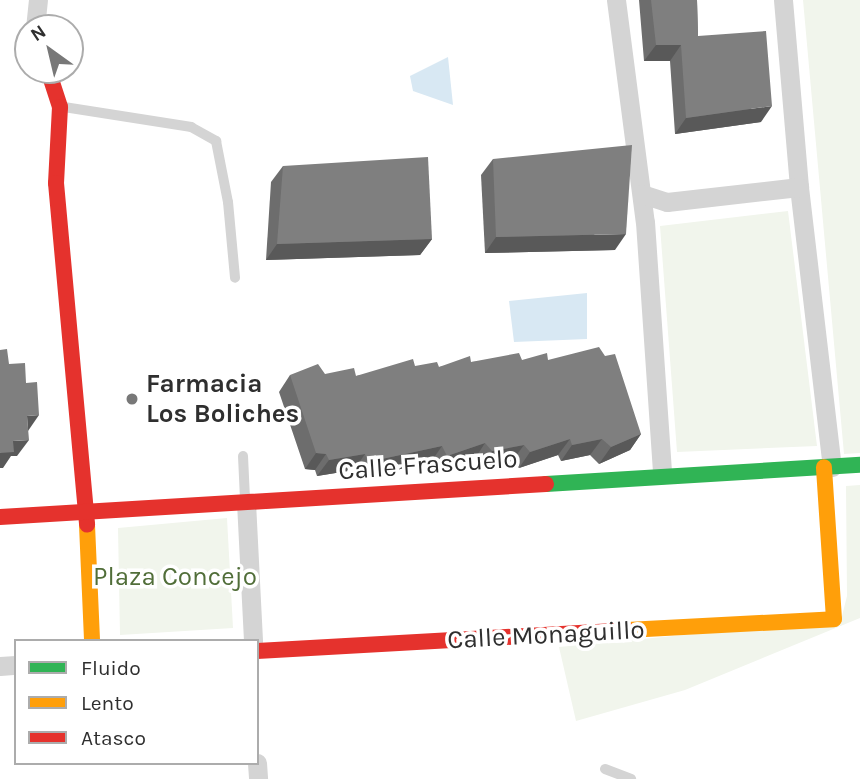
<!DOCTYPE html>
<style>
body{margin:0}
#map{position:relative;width:860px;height:779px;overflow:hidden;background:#fff;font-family:Karla,sans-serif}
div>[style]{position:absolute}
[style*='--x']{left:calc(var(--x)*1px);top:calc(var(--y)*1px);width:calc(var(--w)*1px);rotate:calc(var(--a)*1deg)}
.green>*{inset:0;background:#f1f5ec}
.water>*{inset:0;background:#d8e8f3}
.lane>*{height:10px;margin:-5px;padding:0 5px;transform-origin:5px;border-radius:5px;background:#d4d4d4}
.street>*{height:19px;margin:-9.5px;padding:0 9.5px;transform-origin:9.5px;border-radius:9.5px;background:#d4d4d4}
.fast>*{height:16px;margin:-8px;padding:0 8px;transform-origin:8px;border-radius:8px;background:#30b455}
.slow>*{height:16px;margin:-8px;padding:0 8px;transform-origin:8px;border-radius:8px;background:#ff9f0a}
.jam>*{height:16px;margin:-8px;padding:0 8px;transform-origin:8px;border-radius:8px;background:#e5322d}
.wall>*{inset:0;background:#6d6d6d}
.shaded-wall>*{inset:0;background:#595959}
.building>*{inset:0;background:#7f7f7f}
.dots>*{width:19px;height:19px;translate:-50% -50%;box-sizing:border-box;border:4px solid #fff;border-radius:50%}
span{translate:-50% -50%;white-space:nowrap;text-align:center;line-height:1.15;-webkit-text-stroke:7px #fff;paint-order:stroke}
.poi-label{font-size:26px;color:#2f2f2f;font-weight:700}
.left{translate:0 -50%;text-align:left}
.street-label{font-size:26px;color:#2f2f2f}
.park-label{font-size:26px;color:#516e39}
.legend{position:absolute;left:14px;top:639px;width:245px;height:126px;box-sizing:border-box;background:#fff;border:2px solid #acacac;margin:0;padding:9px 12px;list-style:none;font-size:21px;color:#2f2f2f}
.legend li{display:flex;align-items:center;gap:14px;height:35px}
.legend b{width:35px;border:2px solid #acacac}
.north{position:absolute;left:14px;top:14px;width:70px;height:70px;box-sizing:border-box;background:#fff;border:2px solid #acacac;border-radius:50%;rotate:326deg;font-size:19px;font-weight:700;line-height:28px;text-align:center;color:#2f2f2f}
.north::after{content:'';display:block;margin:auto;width:24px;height:32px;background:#787878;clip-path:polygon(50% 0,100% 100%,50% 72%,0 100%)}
</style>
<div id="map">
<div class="green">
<i style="clip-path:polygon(803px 0,860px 0,860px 453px,844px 454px)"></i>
<i style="clip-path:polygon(788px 211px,817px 446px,677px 452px,660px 226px)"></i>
<i style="clip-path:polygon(860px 485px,860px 618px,685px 690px,576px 721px,559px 647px,841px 620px,847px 596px,846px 486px)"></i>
<i style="clip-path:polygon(227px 518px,233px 628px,120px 635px,118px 528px)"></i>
</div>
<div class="water">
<i style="clip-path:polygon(448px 57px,453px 105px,413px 91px,410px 76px)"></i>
<i style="clip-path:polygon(587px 293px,587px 339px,514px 342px,509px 301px)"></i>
</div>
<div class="lane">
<i style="--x:64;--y:107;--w:129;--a:8.9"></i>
<i style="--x:191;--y:127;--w:29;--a:29"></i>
<i style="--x:216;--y:141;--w:62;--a:78.9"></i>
<i style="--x:228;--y:202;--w:76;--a:84.7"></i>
<i style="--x:243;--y:456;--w:42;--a:87.3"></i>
<i style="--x:605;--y:769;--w:28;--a:21"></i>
</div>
<div class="street">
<i style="--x:616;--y:0;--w:224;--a:82.6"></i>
<i style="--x:645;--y:222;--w:253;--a:86.1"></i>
<i style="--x:783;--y:0;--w:188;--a:85.1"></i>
<i style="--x:799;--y:187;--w:282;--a:83.3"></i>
<i style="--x:35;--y:28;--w:28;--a:-84"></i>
<i style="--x:642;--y:194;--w:26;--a:18"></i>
<i style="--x:667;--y:202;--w:133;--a:-6.5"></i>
<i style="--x:246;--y:502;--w:139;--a:87.1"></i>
<i style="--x:0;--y:666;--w:16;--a:-4"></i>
<i style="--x:257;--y:763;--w:16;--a:86"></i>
</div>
<div class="fast">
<i style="--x:546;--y:484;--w:315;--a:-3.5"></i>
</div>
<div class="slow">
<i style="--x:87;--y:525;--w:116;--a:87.5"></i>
<i style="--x:627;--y:630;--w:207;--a:-3"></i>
<i style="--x:834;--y:619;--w:152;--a:-93.8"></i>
</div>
<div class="jam">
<i style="--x:48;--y:70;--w:39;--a:72"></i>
<i style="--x:60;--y:107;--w:76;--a:93"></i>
<i style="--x:56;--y:183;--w:343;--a:84.8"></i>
<i style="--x:0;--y:517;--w:547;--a:-3.46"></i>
<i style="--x:257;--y:651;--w:371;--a:-3.2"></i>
</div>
<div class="wall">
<i style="clip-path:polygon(639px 0,697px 0,698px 36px,761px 122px,675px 134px,670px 61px,644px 61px)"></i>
<i style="clip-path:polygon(493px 159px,615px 250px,485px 253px,481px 175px)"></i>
<i style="clip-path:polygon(283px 166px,432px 239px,420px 255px,266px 260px,271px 182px)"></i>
<i style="clip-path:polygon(522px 360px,548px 360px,641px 434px,630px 450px,599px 464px,590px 455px,561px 461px,558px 455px,519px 468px,512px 461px,481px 467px,474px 460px,436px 472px,431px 462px,357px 479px,354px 470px,317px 476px,315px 470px,305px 469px,279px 392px,290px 375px,325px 374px,356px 376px,415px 366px,439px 367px,471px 362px)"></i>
</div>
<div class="shaded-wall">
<i style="clip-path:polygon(656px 45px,681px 45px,670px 61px,644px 61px)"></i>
<i style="clip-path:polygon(772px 106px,761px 122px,675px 134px,686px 118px)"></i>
<i style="clip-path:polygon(626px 234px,615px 250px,485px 253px,496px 237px)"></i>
<i style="clip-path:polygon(432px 239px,420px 255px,266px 260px,277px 244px)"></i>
<i style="clip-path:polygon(39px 415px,28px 431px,27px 416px)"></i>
<i style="clip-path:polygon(641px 434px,630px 450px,599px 464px,611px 447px)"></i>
<i style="clip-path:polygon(570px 439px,558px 455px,519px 468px,530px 452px)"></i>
<i style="clip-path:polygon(602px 439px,590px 455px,561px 461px,572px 445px)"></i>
<i style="clip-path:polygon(29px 440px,17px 456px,11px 456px,3px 468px,0 468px,0 453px,13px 441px)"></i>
<i style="clip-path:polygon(485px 443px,474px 460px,436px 472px,447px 456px)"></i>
<i style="clip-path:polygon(524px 445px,512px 461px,481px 467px,492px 451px)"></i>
<i style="clip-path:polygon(442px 446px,431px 462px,357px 479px,368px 462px)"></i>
<i style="clip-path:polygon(316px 453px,326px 454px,315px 470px,305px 469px)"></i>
<i style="clip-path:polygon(365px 454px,354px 470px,317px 476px,329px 460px)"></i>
</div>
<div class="building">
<i style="clip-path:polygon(651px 0,697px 0,698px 36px,766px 31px,772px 106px,686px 118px,681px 45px,656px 45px)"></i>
<i style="clip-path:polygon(632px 145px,626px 234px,496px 237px,493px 159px)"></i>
<i style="clip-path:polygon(428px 157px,432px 239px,277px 244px,283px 166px)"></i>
<i style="clip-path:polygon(599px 347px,605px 356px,615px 354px,641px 434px,611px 447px,602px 439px,572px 445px,570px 439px,530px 452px,524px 445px,492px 451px,485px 443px,447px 456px,442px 446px,368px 462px,365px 454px,329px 460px,326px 454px,316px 453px,290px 375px,318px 364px,325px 374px,354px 368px,356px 376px,413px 359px,415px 366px,437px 362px,439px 367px,470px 356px,471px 362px,519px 353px,522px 360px,547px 353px,548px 360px)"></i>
<i style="clip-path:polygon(7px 349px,9px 364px,25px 363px,26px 383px,37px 382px,39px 415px,27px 416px,29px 440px,13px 441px,14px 452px,0 453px,0 350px)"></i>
</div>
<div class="dots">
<i style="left:132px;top:399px;background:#787878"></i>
</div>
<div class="poi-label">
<span class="left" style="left:146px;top:399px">Farmacia<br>Los Boliches</span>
</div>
<div class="street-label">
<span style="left:428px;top:465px;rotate:-4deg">Calle Frascuelo</span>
<span style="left:546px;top:635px;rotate:-3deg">Calle Monaguillo</span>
</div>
<div class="park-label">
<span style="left:175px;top:577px">Plaza Concejo</span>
</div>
<ul class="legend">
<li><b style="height:9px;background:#30b455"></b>Fluido</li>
<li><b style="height:9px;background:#ff9f0a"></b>Lento</li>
<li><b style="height:9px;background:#e5322d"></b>Atasco</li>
</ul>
<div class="north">N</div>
</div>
